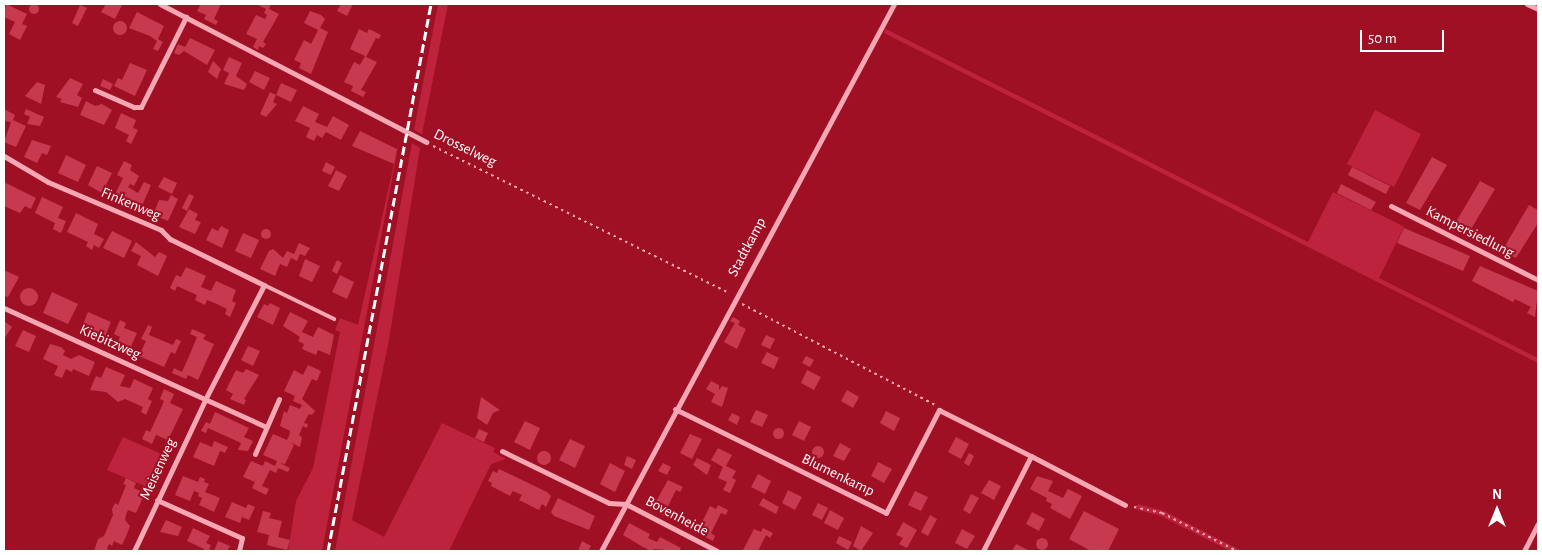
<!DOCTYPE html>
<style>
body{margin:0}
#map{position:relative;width:1542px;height:555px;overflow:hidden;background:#9f1025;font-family:"Alegreya Sans",sans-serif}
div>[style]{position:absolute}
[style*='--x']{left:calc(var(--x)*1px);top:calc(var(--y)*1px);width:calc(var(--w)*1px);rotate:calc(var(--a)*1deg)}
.green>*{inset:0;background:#bd233c}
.building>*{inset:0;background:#c6394f}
.round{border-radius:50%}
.path>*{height:2px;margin-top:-1px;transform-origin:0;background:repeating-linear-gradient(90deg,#f5a7b4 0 2.5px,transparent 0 6.5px)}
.service>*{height:4px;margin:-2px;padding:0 2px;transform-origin:2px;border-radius:2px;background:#f5a7b4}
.minor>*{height:5px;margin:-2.5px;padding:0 2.5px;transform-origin:2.5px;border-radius:2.5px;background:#f5a7b4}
.rail>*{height:3px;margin-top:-1.5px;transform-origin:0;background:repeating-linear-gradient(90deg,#fff 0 9px,transparent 0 13px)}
span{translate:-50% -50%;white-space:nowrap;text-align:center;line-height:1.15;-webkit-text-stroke:4px #9f1025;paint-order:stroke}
.street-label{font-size:15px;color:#fff}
.frame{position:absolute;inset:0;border:5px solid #fff;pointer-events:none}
.north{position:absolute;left:1472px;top:485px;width:50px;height:50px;-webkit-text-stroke:4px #9f1025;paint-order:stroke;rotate:0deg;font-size:14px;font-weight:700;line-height:20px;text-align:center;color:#fff}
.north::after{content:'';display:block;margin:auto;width:18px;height:22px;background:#fff;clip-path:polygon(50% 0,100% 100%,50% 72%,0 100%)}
.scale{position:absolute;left:1360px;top:30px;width:84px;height:22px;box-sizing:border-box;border:2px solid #fff;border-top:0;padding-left:6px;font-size:15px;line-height:18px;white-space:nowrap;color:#fff;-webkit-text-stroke:4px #9f1025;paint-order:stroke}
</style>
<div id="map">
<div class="green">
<i style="clip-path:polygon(438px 4px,448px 4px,422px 134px,414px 130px)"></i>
<i style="clip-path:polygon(886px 29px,1308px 242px,1333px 192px,1397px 223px,1404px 227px,1379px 278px,1538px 358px,1538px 363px,884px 33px)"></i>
<i style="clip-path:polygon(1375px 110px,1421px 134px,1394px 187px,1347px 164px)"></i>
<i style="clip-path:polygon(400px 137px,322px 551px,288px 551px,296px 501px,313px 468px,340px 332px,335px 330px,340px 318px,358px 325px)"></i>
<i style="clip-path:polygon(412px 143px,420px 148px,389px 340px,352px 520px,384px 537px,442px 423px,495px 448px,493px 452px,506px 459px,491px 464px,449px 551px,335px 551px)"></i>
<i style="clip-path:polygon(123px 437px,166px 456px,147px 487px,107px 470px)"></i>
<i style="clip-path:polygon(1138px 504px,1164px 511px,1242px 551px,1230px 551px,1161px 516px,1135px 509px)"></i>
</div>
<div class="building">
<i class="round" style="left:29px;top:4px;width:10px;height:10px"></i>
<i style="clip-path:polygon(6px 4px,27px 14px,22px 24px,27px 26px,20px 40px,9px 34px,15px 22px,4px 17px)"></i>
<i style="clip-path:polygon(106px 4px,122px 5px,115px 19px,101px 12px)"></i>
<i style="clip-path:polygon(201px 4px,221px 4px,214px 19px,218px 21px,216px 25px,204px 19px,206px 15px,197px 11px)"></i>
<i style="clip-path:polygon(256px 4px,271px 4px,269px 9px,279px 14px,263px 42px,266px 44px,263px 48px,259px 46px,258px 50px,253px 47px,257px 39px,246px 34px,256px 15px,265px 19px,267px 15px,264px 13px,266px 9px)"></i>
<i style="clip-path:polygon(341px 4px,353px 4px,347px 16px,337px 11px)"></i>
<i style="clip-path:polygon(80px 5px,87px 8px,78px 26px,72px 23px)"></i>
<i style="clip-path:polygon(310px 11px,321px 15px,325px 19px,320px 28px,328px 32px,311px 74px,299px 68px,301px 63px,294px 60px,304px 40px,311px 44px,318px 30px,304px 23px)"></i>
<i style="clip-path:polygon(137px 12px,164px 26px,158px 39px,163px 42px,158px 51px,153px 49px,157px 41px,150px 36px,129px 28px)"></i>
<i class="round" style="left:113px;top:21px;width:14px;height:14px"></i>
<i style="clip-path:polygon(359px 29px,367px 33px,369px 29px,381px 35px,379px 39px,376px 38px,366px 57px,377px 62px,361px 90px,366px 92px,363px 97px,351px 91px,353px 86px,344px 82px,354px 62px,360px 65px,365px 56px,350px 49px)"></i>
<i style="clip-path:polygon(190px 38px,215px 50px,207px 65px,184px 51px,179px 55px,174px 53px,178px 44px,185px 47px)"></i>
<i style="clip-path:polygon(229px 57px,242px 63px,236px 76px,247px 84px,244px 90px,224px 84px,229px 73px,223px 70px)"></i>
<i style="clip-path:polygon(213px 61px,221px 69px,217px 79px,208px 72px)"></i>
<i style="clip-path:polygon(130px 63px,147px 70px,135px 96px,114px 86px,118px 78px,122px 80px)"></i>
<i style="clip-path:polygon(255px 71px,270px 78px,264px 90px,249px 82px)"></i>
<i style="clip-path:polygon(70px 78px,83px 84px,77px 95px,82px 98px,78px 107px,60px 102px,62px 99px,56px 97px)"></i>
<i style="clip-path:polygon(103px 79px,113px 84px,110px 90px,100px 86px)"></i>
<i style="clip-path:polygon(37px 82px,45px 85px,41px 104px,25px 96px)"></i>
<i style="clip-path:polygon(281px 83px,297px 90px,291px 102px,276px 95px)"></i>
<i style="clip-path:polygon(270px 92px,276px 95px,273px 102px,277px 104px,266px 117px,260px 114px)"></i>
<i style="clip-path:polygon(86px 101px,95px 106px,102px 104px,112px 110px,104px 125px,80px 115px)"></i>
<i style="clip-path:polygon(303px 106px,319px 114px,315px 122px,327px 127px,333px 116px,349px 125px,341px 140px,326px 132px,322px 138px,317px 135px,314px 141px,306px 137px,310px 128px,295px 121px)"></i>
<i style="clip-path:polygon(4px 109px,15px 115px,13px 120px,26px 126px,16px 147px,4px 142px,11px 122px,4px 121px)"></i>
<i style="clip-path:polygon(26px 109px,44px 117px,40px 126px,27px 124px,30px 117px,24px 114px)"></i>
<i style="clip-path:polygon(121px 113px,136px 120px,133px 128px,138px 130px,131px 144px,126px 141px,129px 135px,115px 128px)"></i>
<i style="clip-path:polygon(360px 131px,397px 149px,394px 164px,352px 146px)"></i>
<i style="clip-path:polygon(32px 140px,51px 146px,47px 155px,42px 153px,37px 163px,24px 157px)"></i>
<i style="clip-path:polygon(66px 155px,86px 165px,78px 182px,58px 173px)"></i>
<i style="clip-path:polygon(1432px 157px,1447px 165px,1420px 210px,1406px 203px)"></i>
<i style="clip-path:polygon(124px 161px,132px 165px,130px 170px,139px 176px,134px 186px,130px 184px,128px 187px,138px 193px,144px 182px,151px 185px,141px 208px,114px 196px,123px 178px,117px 175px)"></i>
<i style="clip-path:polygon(326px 162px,335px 167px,331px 175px,322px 171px)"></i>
<i style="clip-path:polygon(97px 166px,112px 173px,102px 193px,88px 185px)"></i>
<i style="clip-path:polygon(1352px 167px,1390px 186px,1386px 194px,1348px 175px)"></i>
<i style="clip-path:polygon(336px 170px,347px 176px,339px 191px,328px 186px)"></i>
<i style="clip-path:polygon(164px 177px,177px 183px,172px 194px,158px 187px)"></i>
<i style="clip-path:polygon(1480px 181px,1495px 189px,1468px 234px,1453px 227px)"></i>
<i style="clip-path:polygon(4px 182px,36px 198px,31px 209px,25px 206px,20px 213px,4px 206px)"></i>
<i style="clip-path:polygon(1341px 184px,1376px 202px,1371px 210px,1337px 193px)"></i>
<i style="clip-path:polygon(189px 194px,194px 196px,187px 211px,182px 208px)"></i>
<i style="clip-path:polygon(171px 195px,178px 199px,168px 221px,154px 215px,155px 210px,159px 200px,168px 201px)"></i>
<i style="clip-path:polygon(42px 197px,63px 207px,58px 218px,66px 221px,61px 233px,53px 229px,55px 223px,35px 213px)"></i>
<i style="clip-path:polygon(1529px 205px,1538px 210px,1538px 223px,1516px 258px,1502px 251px)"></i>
<i style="clip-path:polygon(189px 209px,198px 214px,195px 220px,201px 222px,195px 234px,179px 227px)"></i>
<i style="clip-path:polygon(76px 213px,98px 224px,94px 234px,104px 239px,99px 248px,94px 245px,92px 250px,86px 246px,88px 242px,67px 232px)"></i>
<i style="clip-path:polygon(221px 226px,229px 230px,222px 248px,206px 240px,212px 228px,218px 231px)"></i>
<i style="clip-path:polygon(1404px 228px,1470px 256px,1463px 271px,1397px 243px)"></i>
<i class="round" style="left:261px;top:229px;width:10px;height:10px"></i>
<i style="clip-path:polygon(112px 231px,132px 241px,124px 258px,103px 248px)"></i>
<i style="clip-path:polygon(243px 233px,259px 240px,251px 258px,235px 251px)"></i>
<i style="clip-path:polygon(136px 242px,155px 257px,159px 252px,167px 256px,158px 276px,137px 265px,141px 256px,131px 251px)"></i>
<i style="clip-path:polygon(299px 243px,310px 248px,305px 256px,300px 254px,297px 261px,291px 258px,287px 267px,280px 264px,275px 276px,260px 269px,269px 251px,273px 249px,283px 258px,287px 251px,294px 254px)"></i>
<i style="clip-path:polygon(305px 259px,320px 266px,312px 282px,299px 276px)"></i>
<i style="clip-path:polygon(337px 260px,342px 263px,337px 274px,332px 271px)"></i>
<i style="clip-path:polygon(1480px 266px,1538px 291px,1535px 317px,1527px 313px,1531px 307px,1515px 299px,1513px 302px,1472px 281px)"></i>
<i style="clip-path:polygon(186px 267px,206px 276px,201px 287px,211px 291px,216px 281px,236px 290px,232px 301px,236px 303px,230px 317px,225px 314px,227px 309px,217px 304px,207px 300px,205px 305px,195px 300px,197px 295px,177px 286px,175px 291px,170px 288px,176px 275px,181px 277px)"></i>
<i style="clip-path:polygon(4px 270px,19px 277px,8px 297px,4px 296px)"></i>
<i style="clip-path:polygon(340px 275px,354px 282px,347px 299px,332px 292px)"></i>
<i class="round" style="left:20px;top:288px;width:18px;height:18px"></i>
<i style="clip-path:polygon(52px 292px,78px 304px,68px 324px,43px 313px)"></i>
<i style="clip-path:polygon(270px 303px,280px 308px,273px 325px,257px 317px,264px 304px,268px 306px)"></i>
<i style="clip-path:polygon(88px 312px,111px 322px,104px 339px,93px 331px,81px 329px)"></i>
<i style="clip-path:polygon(290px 312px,308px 321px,302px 332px,313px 337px,318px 327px,334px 335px,330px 355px,318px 350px,316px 355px,302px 349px,304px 344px,298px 341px,300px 337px,283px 326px)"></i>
<i style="clip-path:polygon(733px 317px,740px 321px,738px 325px,746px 329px,737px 349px,724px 342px,735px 323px,730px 321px)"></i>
<i style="clip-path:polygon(120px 320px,126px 323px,124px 328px,137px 333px,129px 351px,116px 346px,120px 337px,114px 334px)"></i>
<i style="clip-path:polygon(4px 321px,12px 327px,4px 339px)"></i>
<i style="clip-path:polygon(148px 325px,152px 327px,149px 335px,173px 345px,176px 339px,181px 341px,175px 354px,171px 352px,164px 367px,139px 356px,146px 341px,141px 339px)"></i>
<i style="clip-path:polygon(192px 329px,206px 335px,203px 339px,214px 344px,198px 380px,188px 375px,186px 379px,172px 373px,174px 368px,182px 372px,190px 354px,197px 337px,190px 334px)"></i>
<i style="clip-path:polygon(23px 330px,36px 336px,29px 352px,15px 346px)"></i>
<i style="clip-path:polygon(766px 335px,775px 339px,770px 349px,761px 345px)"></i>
<i style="clip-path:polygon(50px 344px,61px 347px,65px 351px,63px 355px,71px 359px,79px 355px,95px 362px,89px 376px,73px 369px,72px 372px,66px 369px,62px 378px,54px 375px,58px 366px,43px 359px)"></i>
<i style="clip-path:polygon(248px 346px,260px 351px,253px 366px,241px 360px)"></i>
<i style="clip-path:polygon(767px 352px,779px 358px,774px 369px,761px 363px)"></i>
<i style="clip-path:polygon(806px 356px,814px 360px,810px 367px,802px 363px)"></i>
<i style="clip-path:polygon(308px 365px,321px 371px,317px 381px,312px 379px,302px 399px,315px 411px,312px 415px,309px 414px,304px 423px,308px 424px,307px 428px,303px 426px,299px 435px,302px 437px,300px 447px,290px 442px,294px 445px,285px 464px,280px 463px,290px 468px,288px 472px,278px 468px,276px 473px,270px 470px,262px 486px,269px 489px,266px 495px,252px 488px,255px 482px,243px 477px,251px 461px,263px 466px,265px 461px,275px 466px,277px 461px,263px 455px,273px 434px,287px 440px,289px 436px,290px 431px,280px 426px,284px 411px,287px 413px,290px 405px,300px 409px,302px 405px,293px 401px,295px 396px,284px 391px,294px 370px,303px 375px)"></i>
<i style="clip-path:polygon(106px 367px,125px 375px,120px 386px,130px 388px,134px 379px,153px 388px,148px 399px,152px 401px,146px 415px,141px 412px,143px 407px,125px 399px,118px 402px,106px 392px,90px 390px,96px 376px,101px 378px)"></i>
<i style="clip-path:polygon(246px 369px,259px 375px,244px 399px,246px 400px,244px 405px,230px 399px,233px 394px,226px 390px,236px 370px,243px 373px)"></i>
<i style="clip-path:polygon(807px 370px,821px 377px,814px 390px,801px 383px)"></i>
<i style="clip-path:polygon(711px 381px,719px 385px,719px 390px,722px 386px,728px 388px,722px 407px,711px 402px,715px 394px,706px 389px)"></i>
<i style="clip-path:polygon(164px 389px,174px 394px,170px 403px,183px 409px,168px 440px,156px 435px,152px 444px,142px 439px,146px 430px,150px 432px,161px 408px,164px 401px,160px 399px)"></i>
<i style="clip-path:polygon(847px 390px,859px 397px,853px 408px,841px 401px)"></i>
<i style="clip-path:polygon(481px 397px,500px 410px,493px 413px,487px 425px,477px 418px)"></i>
<i style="clip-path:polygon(756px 410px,768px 415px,762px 427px,750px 422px)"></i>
<i style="clip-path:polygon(886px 411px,900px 418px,894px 431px,880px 423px)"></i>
<i style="clip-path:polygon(215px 412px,249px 428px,244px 437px,253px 441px,248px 451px,238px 450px,241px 443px,208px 428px,206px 433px,201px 431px,206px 422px,210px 424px)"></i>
<i style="clip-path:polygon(732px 413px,740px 417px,737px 425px,728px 420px)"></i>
<i style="clip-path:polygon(525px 421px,540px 428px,530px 450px,514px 442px)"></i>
<i style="clip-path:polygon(799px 421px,811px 427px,804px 441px,792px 435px)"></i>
<i class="round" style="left:772.5px;top:427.5px;width:11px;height:11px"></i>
<i style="clip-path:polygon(479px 429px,488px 433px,484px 442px,475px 438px)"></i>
<i style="clip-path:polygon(690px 434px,702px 439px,692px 459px,680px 453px)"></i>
<i style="clip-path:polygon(956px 437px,969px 444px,961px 459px,948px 452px)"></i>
<i style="clip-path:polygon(570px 439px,585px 446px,575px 468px,559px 460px)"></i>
<i style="clip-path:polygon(214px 441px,228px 447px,225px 453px,220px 451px,214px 466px,193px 457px,200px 442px,212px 447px)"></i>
<i style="clip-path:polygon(840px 443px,851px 449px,844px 461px,833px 456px)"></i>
<i class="round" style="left:812px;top:446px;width:12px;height:12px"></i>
<i style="clip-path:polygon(718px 448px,732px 455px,726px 466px,736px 471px,732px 478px,736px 480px,730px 493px,723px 490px,727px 482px,718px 478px,723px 467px,711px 460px)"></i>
<i class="round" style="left:537px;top:451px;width:14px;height:14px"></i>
<i style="clip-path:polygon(969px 453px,974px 456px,969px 466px,964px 463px)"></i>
<i style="clip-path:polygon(627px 456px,636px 460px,632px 469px,624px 465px)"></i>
<i style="clip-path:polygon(697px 458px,711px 465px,707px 475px,693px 465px)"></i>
<i style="clip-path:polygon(878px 462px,892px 469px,884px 483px,871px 476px)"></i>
<i style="clip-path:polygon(610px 463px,625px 471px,615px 492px,600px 484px)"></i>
<i style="clip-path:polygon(663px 463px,671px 467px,667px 475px,658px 471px)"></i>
<i style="clip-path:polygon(499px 469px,547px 492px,551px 496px,546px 507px,542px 504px,539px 510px,519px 500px,522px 495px,513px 491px,510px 496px,491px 486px,492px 483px,488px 481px,493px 471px,497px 473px)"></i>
<i style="clip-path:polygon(758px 474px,771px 481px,765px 494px,751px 487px)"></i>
<i style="clip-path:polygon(183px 476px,198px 482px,200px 477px,205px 479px,204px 482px,209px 484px,205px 492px,220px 498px,214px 512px,199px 505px,202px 498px,198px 496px,199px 493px,194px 491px,190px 501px,175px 495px)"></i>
<i style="clip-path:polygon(1037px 476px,1053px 481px,1048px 491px,1063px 498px,1068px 489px,1082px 496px,1070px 519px,1050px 508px,1052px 504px,1046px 501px,1047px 498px,1030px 489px)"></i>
<i style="clip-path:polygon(126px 478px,136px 483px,134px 488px,145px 493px,136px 513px,128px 510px,126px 515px,125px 520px,130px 526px,127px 534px,122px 545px,114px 541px,112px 546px,109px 544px,107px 549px,113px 551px,94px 551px,98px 539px,104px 536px,113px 515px,112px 509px,115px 503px,118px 505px,126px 485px,123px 484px)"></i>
<i style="clip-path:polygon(668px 480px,683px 487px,680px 492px,676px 490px,671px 500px,666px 511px,670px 512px,667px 517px,658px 513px,660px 508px,654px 505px)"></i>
<i style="clip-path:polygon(989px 480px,1001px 486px,994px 500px,981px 493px)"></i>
<i style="clip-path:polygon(788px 490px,802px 497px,795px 510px,782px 503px)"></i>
<i style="clip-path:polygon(915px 491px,928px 497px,921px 511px,908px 505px)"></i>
<i style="clip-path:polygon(971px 494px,979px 498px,970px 514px,963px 510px)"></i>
<i style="clip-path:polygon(558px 498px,595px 516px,589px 530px,554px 516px,551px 512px)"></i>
<i style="clip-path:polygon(763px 498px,779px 507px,776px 514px,759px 505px)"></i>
<i style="clip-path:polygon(232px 502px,246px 508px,248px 504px,255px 507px,249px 520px,242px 517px,240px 523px,225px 517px)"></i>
<i style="clip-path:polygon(818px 503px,828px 508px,822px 520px,812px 515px)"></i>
<i style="clip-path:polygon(718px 505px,728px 510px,726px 515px,721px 513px,711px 533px,715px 536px,713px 541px,703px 536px,706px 531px,699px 528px,710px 506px,716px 509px)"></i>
<i style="clip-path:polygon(830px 510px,844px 518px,838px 530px,824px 523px)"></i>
<i style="clip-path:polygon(263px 511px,271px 513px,269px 518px,282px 521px,278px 537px,290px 540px,287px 550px,267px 545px,269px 535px,257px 532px)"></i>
<i style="clip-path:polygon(1084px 511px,1119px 529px,1108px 551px,1091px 551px,1069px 539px)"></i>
<i style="clip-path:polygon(1032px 512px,1045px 519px,1039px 531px,1026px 524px)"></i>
<i style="clip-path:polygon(930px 515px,937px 519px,928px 536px,921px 532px)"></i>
<i style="clip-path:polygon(166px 520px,182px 527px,178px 536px,160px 532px)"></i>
<i style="clip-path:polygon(903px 522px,917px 530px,907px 548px,899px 544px,903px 538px,896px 535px)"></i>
<i style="clip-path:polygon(629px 523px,650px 534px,648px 538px,657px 542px,660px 537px,681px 548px,679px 551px,654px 549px,651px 551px,643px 547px,623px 535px)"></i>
<i style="clip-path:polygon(861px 526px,873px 533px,861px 551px,853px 546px)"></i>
<i style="clip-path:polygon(193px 528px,210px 536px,206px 543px,211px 545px,209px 549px,214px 551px,218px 541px,230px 546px,227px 551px,203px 551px,204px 549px,187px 541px)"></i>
<i style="clip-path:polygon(763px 528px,773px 533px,770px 538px,766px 535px,758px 551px,743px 550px,754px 529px,761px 532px)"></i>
<i style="clip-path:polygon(962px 529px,975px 536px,967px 549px,955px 543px)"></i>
<i style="clip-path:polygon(839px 536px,852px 542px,848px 550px,836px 543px)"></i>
<i class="round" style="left:1036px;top:538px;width:12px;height:12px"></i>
<i style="clip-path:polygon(582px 541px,591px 546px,588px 551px,578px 551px)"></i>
<i style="clip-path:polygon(1016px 544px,1030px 551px,1012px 551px)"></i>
</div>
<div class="path">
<i style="--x:433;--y:146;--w:330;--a:26.4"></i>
<i style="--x:742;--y:304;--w:218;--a:27.6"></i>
<i style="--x:1134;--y:507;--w:29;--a:12"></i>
<i style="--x:1162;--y:513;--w:84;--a:26.9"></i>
</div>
<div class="service">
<i style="--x:264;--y:285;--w:78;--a:25.9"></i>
</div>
<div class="minor">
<i style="--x:160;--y:4;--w:300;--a:27.4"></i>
<i style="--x:1527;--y:4;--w:12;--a:24"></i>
<i style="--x:95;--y:90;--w:43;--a:23.6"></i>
<i style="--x:134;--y:107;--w:7;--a:0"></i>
<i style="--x:141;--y:107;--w:101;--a:-63.4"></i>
<i style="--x:4;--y:156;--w:51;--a:30.6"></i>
<i style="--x:48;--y:182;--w:123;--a:23"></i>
<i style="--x:161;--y:230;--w:13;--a:45"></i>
<i style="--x:170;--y:239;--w:105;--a:26.1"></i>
<i style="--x:264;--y:285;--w:127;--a:117.2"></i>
<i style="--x:206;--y:398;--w:169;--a:115.2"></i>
<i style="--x:1391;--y:206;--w:165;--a:26.7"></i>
<i style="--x:4;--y:308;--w:288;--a:24.4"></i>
<i style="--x:675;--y:409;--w:235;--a:26.2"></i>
<i style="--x:886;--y:513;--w:116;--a:-62.8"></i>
<i style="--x:939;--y:410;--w:103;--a:26.6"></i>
<i style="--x:1031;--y:456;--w:106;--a:116.8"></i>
<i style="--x:502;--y:451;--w:119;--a:25.9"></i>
<i style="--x:609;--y:503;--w:17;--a:3"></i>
<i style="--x:626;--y:504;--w:102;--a:27.3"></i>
<i style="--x:255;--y:454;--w:60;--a:-66.4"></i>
<i style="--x:1031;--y:456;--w:106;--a:27.5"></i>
<i style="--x:157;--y:500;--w:93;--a:24.1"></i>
<i style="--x:242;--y:538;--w:13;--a:103"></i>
<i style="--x:601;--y:551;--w:621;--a:-61.82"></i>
<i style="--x:1524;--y:551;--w:30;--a:-63"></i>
</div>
<div class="rail">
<i style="--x:328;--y:551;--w:557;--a:-79.34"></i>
</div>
<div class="street-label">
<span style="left:465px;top:148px;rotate:26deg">Drosselweg</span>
<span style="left:131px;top:204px;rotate:23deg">Finkenweg</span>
<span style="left:1470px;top:232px;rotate:27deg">Kampersiedlung</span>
<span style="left:747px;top:247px;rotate:-62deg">Stadtkamp</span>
<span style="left:110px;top:342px;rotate:24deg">Kiebitzweg</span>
<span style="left:158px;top:469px;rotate:-65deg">Meisenweg</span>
<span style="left:838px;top:475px;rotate:26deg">Blumenkamp</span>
<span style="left:677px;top:516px;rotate:28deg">Bovenheide</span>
</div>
<div class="frame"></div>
<div class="north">N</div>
<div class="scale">50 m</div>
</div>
